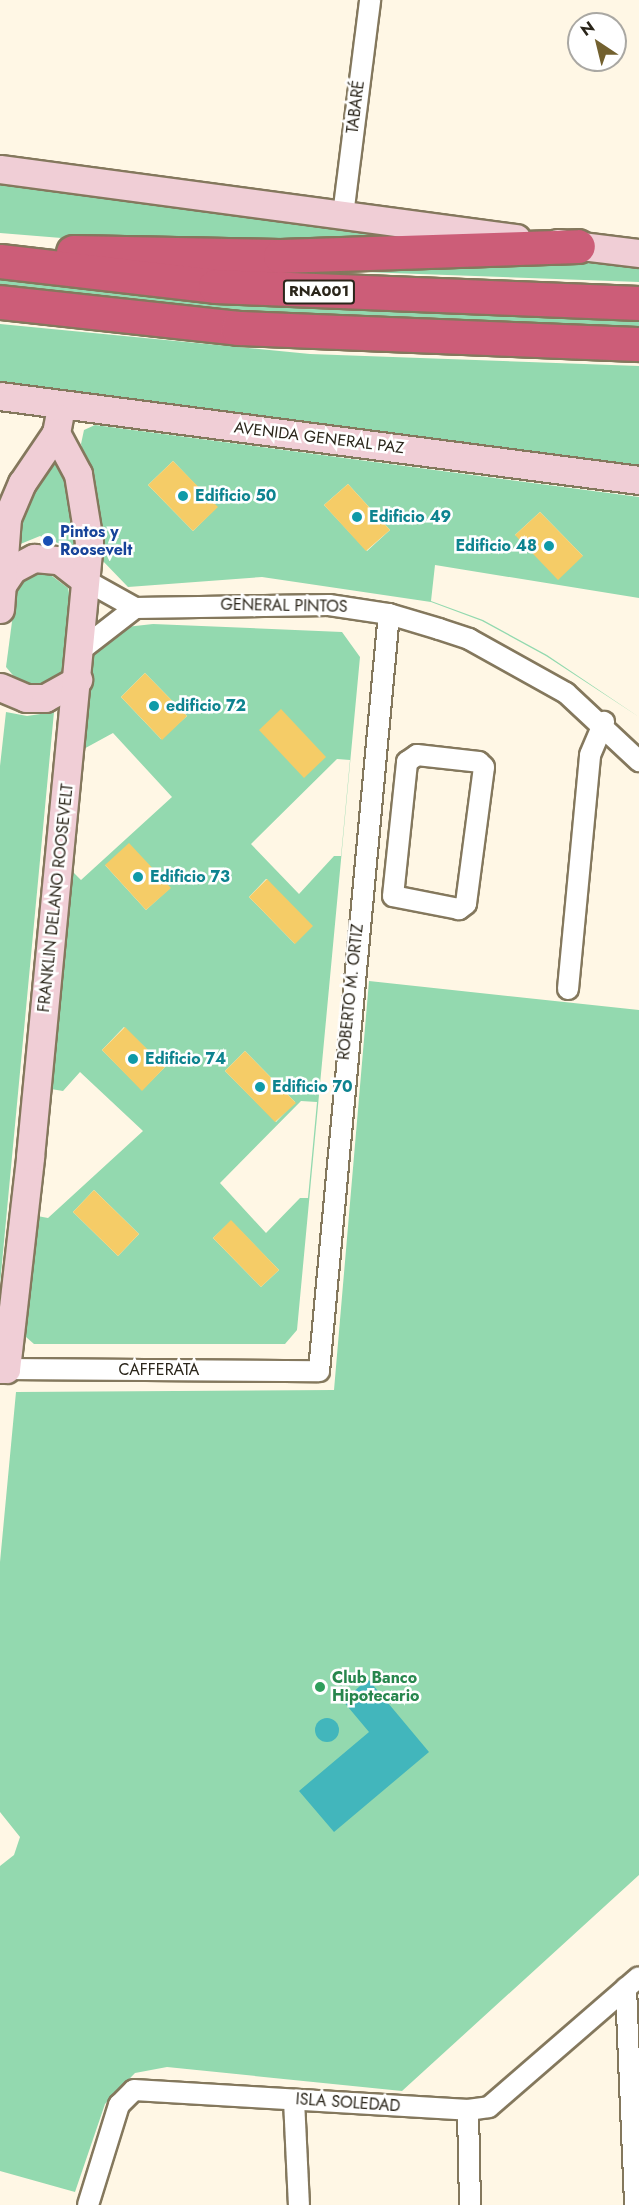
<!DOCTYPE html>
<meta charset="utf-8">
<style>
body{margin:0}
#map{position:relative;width:639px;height:2205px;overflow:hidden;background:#fff7e5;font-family:Jost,sans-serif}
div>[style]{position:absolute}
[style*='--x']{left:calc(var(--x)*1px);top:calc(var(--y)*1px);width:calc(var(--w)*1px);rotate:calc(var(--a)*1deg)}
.green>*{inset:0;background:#93d9af}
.water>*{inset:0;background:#42b6bc}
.round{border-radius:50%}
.building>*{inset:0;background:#f5cc67}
.roads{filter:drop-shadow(2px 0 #84785d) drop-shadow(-2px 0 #84785d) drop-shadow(0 2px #84785d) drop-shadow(0 -2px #84785d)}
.street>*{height:20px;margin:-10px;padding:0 10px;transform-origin:10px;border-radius:10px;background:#fff}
.secondary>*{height:27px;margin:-13.5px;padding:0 13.5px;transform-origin:13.5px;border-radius:13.5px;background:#f0ced6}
.highway>*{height:33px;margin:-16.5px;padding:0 16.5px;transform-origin:16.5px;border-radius:16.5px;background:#cc5d78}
.dots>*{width:16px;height:16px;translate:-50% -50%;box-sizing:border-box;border:3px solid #fff;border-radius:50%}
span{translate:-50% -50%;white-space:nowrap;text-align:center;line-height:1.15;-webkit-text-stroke:5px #fff;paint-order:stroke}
.shield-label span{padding:2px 4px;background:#fff;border:2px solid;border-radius:4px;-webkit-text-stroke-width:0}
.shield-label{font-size:15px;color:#2a251a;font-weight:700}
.street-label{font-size:16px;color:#2a251a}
.culture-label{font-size:16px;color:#0d838f;font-weight:700}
.left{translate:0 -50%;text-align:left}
.right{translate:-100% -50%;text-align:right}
.transit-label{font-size:16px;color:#164399;font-weight:700}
.leisure-label{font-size:16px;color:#27864d;font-weight:700}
.north{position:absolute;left:567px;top:12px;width:60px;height:60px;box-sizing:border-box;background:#fff;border:2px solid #aaa8a3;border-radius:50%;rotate:325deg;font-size:16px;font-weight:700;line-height:24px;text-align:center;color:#2a251a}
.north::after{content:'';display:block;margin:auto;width:21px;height:27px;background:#73612f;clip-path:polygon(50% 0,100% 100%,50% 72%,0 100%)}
</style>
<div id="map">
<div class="green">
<i style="clip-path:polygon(0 180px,462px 240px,123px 243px,0 233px)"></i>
<i style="clip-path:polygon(562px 256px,639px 264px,639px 282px,280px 269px)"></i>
<i style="clip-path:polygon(0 277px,224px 302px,639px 319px,639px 330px,268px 315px,0 288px)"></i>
<i style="clip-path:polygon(0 324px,310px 354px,639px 366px,639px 469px,0 386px)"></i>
<i style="clip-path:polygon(evenodd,95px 425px,639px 497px,639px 598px,435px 565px,431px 601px,483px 620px,547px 655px,639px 717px,546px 656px,482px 621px,431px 602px,262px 577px,128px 587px,100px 558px,95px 493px,81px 444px,84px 430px,95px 425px,173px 461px,217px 507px,193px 531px,148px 485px,173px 461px,95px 425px,348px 484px,390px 530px,367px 551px,324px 505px,348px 484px,95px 425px,540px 512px,583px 556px,515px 535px,540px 512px)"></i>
<i style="clip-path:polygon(55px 457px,73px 502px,76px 550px,40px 536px,18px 545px,27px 502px)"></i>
<i style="clip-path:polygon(44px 570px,68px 588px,71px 603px,63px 674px,36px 687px,17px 680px,6px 667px,17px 584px,27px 572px)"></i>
<i style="clip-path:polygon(evenodd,153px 624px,342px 632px,360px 657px,297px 1330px,285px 1344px,34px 1344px,18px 1330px,90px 655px,126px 627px,153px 624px,145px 673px,187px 716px,161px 739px,121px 697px,145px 673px,153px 624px,113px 733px,172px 797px,81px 880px,68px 867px,80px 751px,113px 733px,153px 624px,337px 759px,350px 760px,341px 856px,334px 856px,299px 894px,251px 844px,337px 759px,153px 624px,105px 865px,170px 888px,146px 910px,105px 865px,153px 624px,266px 879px,267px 879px,295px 944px,249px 897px,266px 879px,153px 624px,124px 1027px,165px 1067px,142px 1090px,102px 1050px,124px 1027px,153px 624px,245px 1051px,295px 1102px,276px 1122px,225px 1071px,245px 1051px,153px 624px,80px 1072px,143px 1131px,48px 1218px,32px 1215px,45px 1088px,63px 1091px,80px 1072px,153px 624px,301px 1101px,317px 1102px,308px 1198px,300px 1198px,266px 1233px,220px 1183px,301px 1101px,153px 624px,94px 1190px,139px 1234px,118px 1256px,73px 1212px,94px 1190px,153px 624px,231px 1221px,279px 1270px,261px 1287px,213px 1238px,231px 1221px)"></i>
<i style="clip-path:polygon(6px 712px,27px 716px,54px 712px,0 1284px,0 766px)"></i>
<i style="clip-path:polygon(369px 981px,639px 1010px,639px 1875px,402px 2091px,167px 2067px,135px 2073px,105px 2104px,75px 2192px,0 2171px,0 1866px,14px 1855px,20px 1837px,0 1812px,0 1562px,16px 1392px,334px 1390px)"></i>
</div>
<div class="water">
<i style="clip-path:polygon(368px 1679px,429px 1752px,334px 1832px,299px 1791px,369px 1732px,343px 1701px)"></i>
<i class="round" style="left:315px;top:1718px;width:24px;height:24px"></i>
</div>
<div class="building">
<i style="clip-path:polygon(173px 461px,218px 507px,193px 531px,148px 485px)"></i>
<i style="clip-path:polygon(348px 484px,390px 530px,366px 551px,324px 505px)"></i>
<i style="clip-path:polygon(540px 512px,583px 556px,558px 580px,515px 535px)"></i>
<i style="clip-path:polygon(145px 673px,187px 716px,162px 740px,121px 697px)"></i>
<i style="clip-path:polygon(281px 709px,326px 757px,304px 778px,259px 730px)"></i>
<i style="clip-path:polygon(129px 843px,171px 888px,146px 910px,105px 865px)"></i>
<i style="clip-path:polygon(267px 879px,313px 926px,295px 944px,249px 897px)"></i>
<i style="clip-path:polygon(125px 1027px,165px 1067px,142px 1091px,102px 1050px)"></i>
<i style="clip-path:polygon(245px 1051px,296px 1103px,275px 1122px,225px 1071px)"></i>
<i style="clip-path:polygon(94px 1190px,139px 1234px,118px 1256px,73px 1212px)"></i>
<i style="clip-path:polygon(231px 1220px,279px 1270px,261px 1287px,213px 1238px)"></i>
</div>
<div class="roads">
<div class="street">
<i style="--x:343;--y:215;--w:217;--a:-82.8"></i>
<i style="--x:85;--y:580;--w:57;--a:29.2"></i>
<i style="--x:135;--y:608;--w:194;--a:-0.9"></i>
<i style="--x:329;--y:605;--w:61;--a:8.5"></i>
<i style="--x:389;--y:614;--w:52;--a:16.7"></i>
<i style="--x:439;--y:629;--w:32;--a:18"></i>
<i style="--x:469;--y:639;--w:111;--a:29.1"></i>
<i style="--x:566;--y:693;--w:100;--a:43"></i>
<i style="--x:82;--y:649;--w:67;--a:-37.7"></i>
<i style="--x:417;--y:755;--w:62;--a:6.4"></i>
<i style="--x:479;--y:762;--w:7;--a:45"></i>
<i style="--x:484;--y:767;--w:138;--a:97.5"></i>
<i style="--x:466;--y:904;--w:9;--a:144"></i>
<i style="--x:459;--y:909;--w:67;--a:-168.9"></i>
<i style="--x:393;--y:896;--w:135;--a:-84"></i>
<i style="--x:407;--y:762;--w:12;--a:-35"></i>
<i style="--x:568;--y:989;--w:235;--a:-84.6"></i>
<i style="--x:590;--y:755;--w:36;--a:-67"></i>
<i style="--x:6;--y:1369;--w:313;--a:0.4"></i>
<i style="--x:319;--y:1371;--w:760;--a:-84.72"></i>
<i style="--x:626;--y:1988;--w:217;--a:87.6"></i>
<i style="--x:294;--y:2100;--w:105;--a:87.3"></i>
<i style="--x:468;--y:2110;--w:95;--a:88.8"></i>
<i style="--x:88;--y:2205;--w:105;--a:-72.8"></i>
<i style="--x:119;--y:2105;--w:21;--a:-45"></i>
<i style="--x:134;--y:2090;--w:335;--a:3.4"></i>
<i style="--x:468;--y:2110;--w:21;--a:-8"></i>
<i style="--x:489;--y:2107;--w:198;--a:-40.9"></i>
</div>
<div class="secondary">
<i style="--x:0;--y:169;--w:521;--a:7.62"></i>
<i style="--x:557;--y:243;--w:83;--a:7"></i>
<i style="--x:0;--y:396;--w:644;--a:7.49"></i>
<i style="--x:0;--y:588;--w:23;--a:-56"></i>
<i style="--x:13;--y:569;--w:24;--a:-28"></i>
<i style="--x:34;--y:558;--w:25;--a:5"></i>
<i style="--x:59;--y:560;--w:33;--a:38"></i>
<i style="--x:0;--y:609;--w:91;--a:-85.6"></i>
<i style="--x:7;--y:518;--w:38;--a:-67"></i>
<i style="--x:22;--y:483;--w:60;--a:-55.8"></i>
<i style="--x:56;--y:433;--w:15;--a:-79"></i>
<i style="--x:0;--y:687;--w:28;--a:23"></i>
<i style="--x:26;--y:698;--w:19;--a:0"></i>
<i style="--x:45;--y:698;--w:38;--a:-29"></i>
<i style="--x:0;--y:1369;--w:6;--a:0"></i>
<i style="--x:6;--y:1369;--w:213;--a:-83.5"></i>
<i style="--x:30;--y:1157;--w:618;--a:-84.52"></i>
<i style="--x:89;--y:542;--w:69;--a:-99.2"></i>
<i style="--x:78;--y:474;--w:47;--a:-118.2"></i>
</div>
<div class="highway">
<i style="--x:73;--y:252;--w:207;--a:1.1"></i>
<i style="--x:280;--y:256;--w:298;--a:-1.9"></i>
<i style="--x:0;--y:261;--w:216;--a:6.6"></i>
<i style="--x:215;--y:286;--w:424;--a:2.3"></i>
<i style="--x:0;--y:302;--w:239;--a:6.2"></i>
<i style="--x:238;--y:328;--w:401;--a:2.3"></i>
</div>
</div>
<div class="dots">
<i style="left:183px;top:496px;background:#0f9aa8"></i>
<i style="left:357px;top:517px;background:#0f9aa8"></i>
<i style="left:48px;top:541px;background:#1a4fb4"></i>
<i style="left:549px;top:546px;background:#0f9aa8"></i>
<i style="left:154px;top:706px;background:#0f9aa8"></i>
<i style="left:138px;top:877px;background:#0f9aa8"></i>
<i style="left:133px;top:1059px;background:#0f9aa8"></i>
<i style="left:260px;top:1087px;background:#0f9aa8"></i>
<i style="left:320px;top:1687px;background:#2e9e5b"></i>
</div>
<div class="shield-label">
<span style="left:319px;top:292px">RNA001</span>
</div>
<div class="street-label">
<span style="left:356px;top:107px;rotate:-83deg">TABARÉ</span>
<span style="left:319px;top:438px;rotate:7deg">AVENIDA GENERAL PAZ</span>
<span style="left:284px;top:606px;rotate:1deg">GENERAL PINTOS</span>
<span style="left:56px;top:898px;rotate:-84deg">FRANKLIN DELANO ROOSEVELT</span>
<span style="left:351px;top:992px;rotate:-84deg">ROBERTO M. ORTIZ</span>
<span style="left:159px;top:1370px">CAFFERATA</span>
<span style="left:348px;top:2103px;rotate:4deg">ISLA SOLEDAD</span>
</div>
<div class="culture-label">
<span class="left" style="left:195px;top:496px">Edificio 50</span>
<span class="left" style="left:369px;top:517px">Edificio 49</span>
<span class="right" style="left:537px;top:546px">Edificio 48</span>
<span class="left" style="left:166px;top:706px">edificio 72</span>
<span class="left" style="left:150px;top:877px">Edificio 73</span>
<span class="left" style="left:145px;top:1059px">Edificio 74</span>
<span class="left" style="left:272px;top:1087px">Edificio 70</span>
</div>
<div class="transit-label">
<span class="left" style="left:60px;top:541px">Pintos y<br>Roosevelt</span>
</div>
<div class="leisure-label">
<span class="left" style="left:332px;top:1687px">Club Banco<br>Hipotecario</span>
</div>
<div class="north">N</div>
</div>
